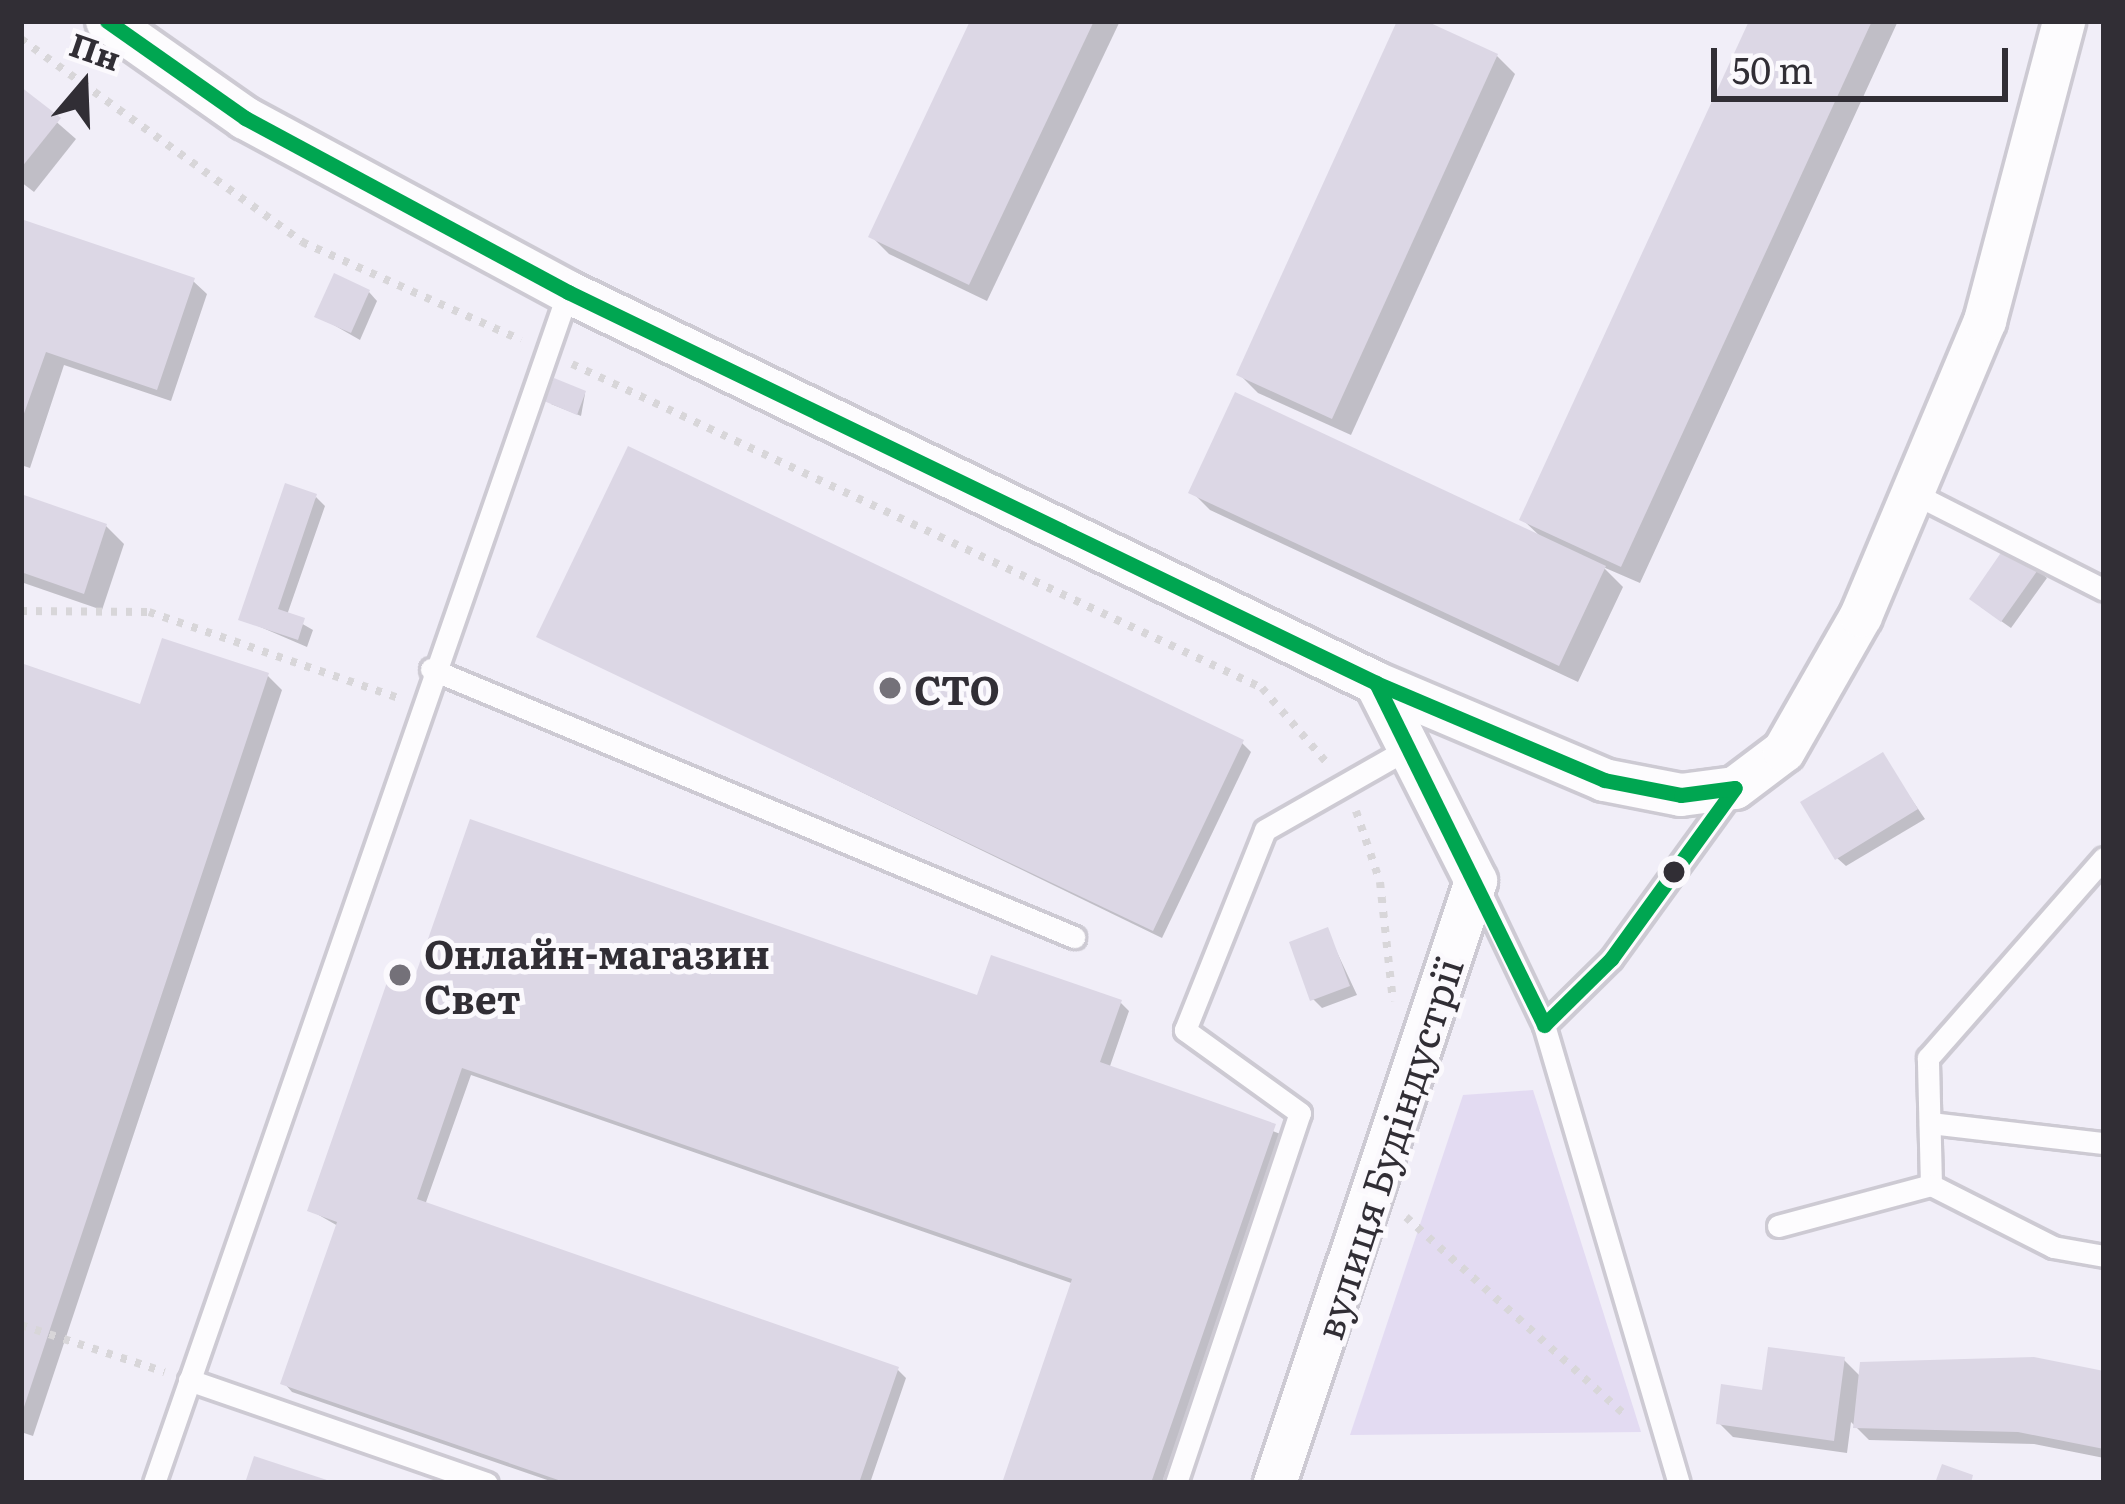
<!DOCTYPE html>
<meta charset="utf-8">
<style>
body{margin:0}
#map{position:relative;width:2125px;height:1504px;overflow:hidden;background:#f1eef8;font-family:Literata,serif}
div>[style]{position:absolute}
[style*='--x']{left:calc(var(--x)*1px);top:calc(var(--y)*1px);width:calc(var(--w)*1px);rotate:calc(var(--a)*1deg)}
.green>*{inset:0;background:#e3dbf2}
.shadow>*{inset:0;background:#0003}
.building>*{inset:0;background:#dcd7e5}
.path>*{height:8px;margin-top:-4px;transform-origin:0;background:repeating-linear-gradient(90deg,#d8d6d9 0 6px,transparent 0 15px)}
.roads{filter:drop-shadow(3px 0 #cdcad3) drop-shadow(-3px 0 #cdcad3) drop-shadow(0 3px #cdcad3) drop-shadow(0 -3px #cdcad3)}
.service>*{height:21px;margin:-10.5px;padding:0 10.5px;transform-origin:10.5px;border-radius:10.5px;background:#fdfcfe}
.minor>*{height:42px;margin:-21px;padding:0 21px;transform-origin:21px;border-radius:21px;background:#fdfcfe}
.bus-1>*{height:15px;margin:-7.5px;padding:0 7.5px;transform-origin:7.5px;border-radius:7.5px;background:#00a651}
.dots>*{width:33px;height:33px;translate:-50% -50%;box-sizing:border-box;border:6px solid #fbf9fd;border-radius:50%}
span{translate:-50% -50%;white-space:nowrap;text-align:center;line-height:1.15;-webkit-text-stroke:10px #fbf9fd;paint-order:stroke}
.poi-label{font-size:39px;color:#312e35;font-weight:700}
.left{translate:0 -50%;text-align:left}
.street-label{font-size:39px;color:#312e35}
.frame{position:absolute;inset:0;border:24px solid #312e35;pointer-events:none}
.north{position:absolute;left:24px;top:24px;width:120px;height:120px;-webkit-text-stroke:9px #fbf9fd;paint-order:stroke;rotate:19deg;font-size:33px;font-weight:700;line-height:48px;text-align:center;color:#312e35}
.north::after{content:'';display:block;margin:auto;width:42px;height:54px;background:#312e35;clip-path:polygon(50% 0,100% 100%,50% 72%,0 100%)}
.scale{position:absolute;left:1711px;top:48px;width:297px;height:54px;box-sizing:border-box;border:6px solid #312e35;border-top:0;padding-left:15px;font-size:36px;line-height:42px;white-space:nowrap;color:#312e35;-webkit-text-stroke:9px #fbf9fd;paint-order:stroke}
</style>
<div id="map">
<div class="green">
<i style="clip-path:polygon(1533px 1090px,1641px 1432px,1350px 1435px,1463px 1095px)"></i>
</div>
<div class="shadow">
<i style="clip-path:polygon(973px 21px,1120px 21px,987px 301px,889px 254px,871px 236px)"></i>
<i style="clip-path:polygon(1401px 21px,1419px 21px,1497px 56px,1515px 74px,1351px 435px,1258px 393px,1240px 375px)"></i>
<i style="clip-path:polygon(1753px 21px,1898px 21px,1640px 583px,1603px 567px,1623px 587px,1578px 682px,1210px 510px,1192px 492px,1542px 538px,1523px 520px)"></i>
<i style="clip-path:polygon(21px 91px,76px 139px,34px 192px,21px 182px)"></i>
<i style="clip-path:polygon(21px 222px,193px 281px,207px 294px,171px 401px,64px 365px,30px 468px,21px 465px)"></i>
<i style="clip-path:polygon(369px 292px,377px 301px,360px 340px,318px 316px)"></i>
<i style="clip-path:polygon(585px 394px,581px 416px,551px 404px)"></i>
<i style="clip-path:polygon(316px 497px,325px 506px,287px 615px,313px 630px,307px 647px,242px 619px)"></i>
<i style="clip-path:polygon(21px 498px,106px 526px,124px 544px,102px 610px,21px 582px)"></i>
<i style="clip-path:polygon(2038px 570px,2047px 578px,2011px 628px,1981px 607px)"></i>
<i style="clip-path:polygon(540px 636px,1242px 743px,1251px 752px,1162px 938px)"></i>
<i style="clip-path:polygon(21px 667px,142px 707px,268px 676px,282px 690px,33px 1436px,21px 1432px)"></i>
<i style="clip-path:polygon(1882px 756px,1925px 819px,1846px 866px,1837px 858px)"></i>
<i style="clip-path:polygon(1327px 931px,1357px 995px,1322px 1008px,1313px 999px)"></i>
<i style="clip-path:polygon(417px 980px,1120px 1002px,1129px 1011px,1109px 1069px,1283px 1135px,1162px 1483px,1005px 1483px,1074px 1284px,471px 1075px,425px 1205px,897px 1369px,906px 1378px,870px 1483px,556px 1483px,292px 1392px,284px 1383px,338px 1226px,310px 1210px)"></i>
<i style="clip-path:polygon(1844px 1360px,1861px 1377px,2104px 1374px,2104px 1458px,2034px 1444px,1869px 1440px,1851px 1422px,1847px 1453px,1733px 1437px,1719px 1423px)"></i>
</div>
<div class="building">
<i style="clip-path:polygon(970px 21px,1094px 21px,969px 285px,868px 237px)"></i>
<i style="clip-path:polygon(1397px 21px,1426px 21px,1498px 54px,1332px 419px,1236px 375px)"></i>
<i style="clip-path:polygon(1749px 21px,1872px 21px,1621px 567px,1519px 520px)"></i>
<i style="clip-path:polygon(21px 87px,61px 118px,21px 168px)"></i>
<i style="clip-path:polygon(21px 219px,195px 278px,157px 390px,46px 352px,21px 422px)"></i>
<i style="clip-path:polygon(334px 273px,370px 290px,351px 333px,314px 317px)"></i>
<i style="clip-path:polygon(554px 378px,586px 391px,577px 415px,544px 401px)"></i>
<i style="clip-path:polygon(1235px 392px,1606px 566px,1559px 666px,1188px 493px)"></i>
<i style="clip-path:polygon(628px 446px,1244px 740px,1153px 931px,536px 637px)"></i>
<i style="clip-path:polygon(285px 483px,317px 494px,278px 609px,305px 618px,298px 640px,238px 620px)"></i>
<i style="clip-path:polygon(21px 494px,107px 524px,84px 594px,21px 572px)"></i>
<i style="clip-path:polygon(2007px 544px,2040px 567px,2001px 622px,1969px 599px)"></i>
<i style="clip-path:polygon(162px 638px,269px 673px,21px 1416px,21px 663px,140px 704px)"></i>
<i style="clip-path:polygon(1883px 752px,1918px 809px,1835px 860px,1800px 802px)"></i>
<i style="clip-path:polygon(470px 819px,977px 995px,991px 955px,1122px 1000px,1100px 1062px,1276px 1124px,1151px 1483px,1002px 1483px,1072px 1279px,462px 1068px,417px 1199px,899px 1367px,859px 1483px,567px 1483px,280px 1384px,337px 1222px,307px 1211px,392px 968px,415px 976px)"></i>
<i style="clip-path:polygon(1328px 927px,1350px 986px,1310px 1001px,1289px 942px)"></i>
<i style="clip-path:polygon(1768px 1347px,1845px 1357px,1834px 1441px,1716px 1424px,1721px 1384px,1762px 1390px)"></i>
<i style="clip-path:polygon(2034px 1357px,2104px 1371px,2104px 1449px,2018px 1432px,1853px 1428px,1860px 1362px)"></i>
<i style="clip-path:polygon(254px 1456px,333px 1482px,333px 1483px,245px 1483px)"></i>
<i style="clip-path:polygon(1942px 1464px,1973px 1475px,1971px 1483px,1935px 1483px)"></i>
</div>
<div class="path">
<i style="--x:21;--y:39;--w:347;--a:35.8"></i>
<i style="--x:302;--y:242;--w:240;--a:24.1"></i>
<i style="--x:572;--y:364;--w:762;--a:25.15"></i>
<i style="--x:1262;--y:688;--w:99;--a:49.1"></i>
<i style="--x:21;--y:611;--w:128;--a:0.4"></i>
<i style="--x:149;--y:612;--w:267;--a:19"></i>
<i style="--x:1356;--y:811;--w:75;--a:71.3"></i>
<i style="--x:1380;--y:882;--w:120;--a:83.8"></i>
<i style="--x:1406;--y:1217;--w:297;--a:42.1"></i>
<i style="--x:21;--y:1325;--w:151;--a:18.1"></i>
</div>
<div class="roads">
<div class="service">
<i style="--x:1915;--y:494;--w:212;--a:26.9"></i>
<i style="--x:431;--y:669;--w:697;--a:22.63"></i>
<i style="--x:1478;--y:887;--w:153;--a:64.4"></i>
<i style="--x:1544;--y:1025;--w:477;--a:73.6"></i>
<i style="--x:1544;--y:1025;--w:94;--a:-44.6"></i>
<i style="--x:1611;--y:959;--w:211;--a:-54.1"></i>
<i style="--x:1930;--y:1123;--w:175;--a:6.6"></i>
<i style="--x:1931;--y:1185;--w:127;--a:-91.4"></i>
<i style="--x:1928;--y:1058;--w:266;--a:-48.7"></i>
<i style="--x:1778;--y:1226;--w:158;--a:-15"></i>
<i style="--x:1931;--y:1185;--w:137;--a:26.9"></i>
<i style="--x:2053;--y:1247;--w:52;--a:10"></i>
<i style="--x:189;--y:1380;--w:315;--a:19.1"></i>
<i style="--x:154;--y:1483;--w:1261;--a:-70.83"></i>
<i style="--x:1176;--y:1483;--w:390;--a:-71.5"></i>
<i style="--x:1300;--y:1113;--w:142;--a:-144.2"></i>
<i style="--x:1185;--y:1030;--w:215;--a:-68.2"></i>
<i style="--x:1265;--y:830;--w:166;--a:-29.7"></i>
</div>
<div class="minor">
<i style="--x:107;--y:21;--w:169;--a:35.1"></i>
<i style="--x:245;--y:118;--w:367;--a:28.3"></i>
<i style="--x:568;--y:292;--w:898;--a:25.82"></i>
<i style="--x:1376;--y:683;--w:222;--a:63.2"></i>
<i style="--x:1476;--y:881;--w:635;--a:108.46"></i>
<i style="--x:1376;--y:683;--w:248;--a:23"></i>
<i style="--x:1604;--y:780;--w:78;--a:11"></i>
<i style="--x:1681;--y:795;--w:54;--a:-7.4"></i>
<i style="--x:1735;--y:788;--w:61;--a:-37.1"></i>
<i style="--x:1784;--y:751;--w:155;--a:-60.3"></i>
<i style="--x:1861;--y:616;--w:320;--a:-67.2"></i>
<i style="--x:1985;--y:321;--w:310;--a:-75.2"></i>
</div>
</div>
<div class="bus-1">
<i style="--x:107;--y:21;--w:169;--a:35.1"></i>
<i style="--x:245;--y:118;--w:367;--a:28.3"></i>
<i style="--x:568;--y:292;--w:898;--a:25.82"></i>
<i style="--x:1376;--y:683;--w:381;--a:63.8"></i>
<i style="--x:1544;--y:1025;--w:94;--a:-44.6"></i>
<i style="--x:1611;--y:959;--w:211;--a:-54.1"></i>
<i style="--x:1376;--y:683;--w:248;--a:23"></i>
<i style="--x:1604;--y:780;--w:78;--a:11"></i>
<i style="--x:1681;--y:795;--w:54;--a:-7.4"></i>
</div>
<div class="dots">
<i style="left:890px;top:688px;background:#747179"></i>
<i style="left:1674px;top:872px;background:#312e35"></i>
<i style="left:400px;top:975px;background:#747179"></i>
</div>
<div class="poi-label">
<span class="left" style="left:914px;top:688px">СТО</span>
<span class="left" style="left:424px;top:975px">Онлайн-магазин<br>Свет</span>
</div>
<div class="street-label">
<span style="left:1387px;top:1148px;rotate:-72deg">вулиця Будіндустрії</span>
</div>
<div class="frame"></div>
<div class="north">Пн</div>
<div class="scale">50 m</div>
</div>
